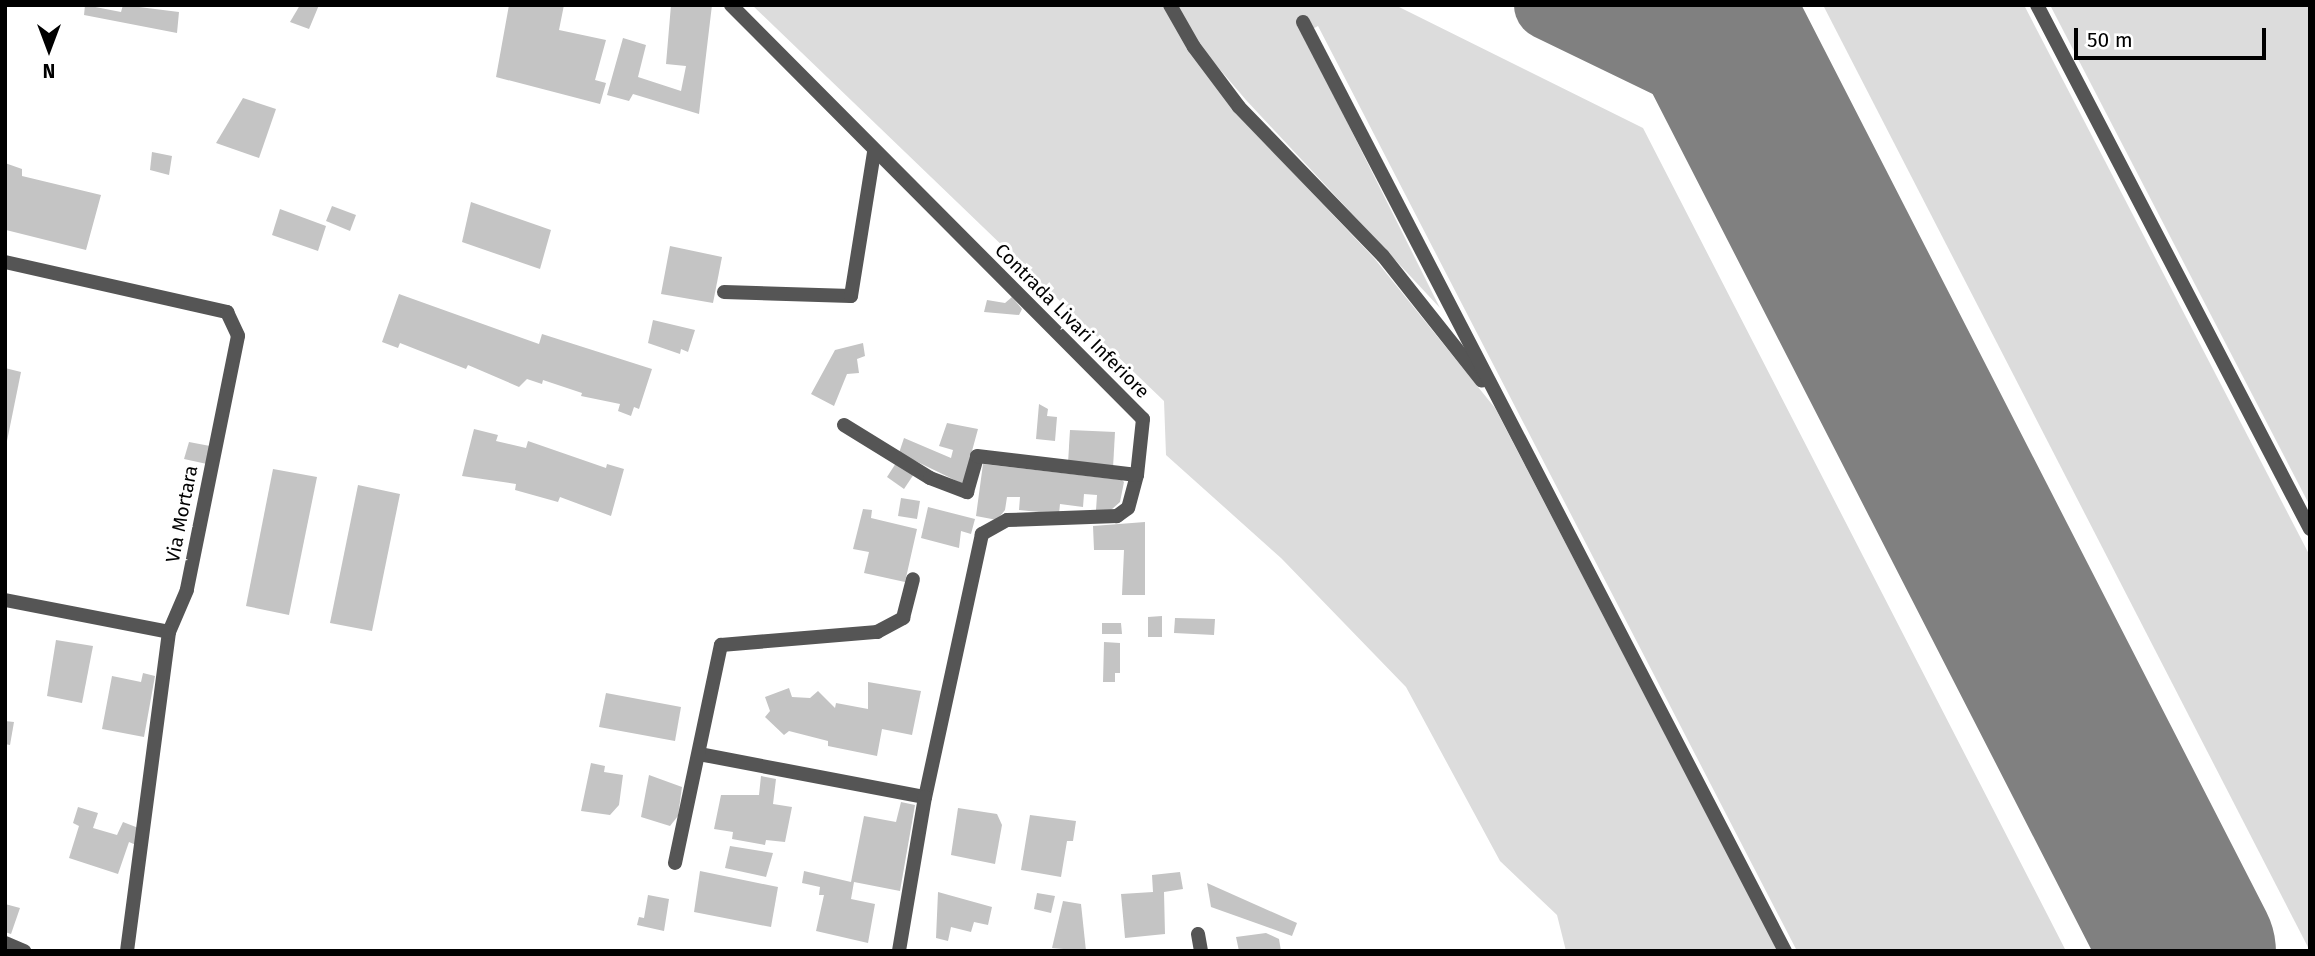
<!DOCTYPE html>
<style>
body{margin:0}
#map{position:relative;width:2315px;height:956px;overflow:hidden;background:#fff;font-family:"Fira Sans",sans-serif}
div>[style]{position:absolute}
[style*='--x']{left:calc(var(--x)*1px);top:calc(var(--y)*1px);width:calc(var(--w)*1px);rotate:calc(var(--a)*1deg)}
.green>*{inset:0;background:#dcdcdc}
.taxiway>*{height:70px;margin:-35px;padding:0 35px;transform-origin:35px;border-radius:35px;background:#808080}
.runway>*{height:173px;margin:-86.5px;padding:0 86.5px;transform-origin:86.5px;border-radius:86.5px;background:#808080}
.building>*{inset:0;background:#c4c4c4}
.lane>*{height:14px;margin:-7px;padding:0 7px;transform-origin:7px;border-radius:7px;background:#555}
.street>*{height:14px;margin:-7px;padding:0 7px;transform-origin:7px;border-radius:7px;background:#555}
span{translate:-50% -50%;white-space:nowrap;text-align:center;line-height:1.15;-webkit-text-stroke:6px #fff;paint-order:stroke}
.street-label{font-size:19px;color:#000}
.frame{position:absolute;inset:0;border:7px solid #000;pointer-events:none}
.north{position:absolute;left:14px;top:14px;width:70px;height:70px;-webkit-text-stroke:5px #fff;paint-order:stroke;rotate:180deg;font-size:19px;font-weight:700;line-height:28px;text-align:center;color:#000}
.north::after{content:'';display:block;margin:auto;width:24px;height:32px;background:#000;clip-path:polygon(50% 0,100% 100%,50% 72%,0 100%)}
.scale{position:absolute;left:2074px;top:28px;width:192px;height:32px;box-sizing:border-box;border:4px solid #000;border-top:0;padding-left:9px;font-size:21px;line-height:24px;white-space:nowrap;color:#000;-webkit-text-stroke:5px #fff;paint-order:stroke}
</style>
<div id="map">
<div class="green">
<i style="clip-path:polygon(752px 5px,1162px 5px,1233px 110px,1374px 258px,1495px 408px,1778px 951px,1566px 951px,1557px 915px,1500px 861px,1406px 687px,1281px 558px,1166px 455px,1164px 401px)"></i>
<i style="clip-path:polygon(1175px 5px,1395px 5px,1643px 128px,2066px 951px,1797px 951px,1318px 26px,1303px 34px,1440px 308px,1246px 100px,1199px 45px)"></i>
<i style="clip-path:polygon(1823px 5px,2024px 5px,2310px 556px,2310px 951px)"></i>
<i style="clip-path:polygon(2050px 5px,2310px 5px,2310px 506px)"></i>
</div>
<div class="taxiway">
<i style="--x:1549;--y:5;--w:174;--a:25.8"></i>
<i style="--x:1706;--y:81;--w:49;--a:35.9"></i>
<i style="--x:1746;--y:110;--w:47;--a:50.2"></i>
</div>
<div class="runway">
<i style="--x:1704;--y:5;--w:1063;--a:62.86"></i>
</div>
<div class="building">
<i style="clip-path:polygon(85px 5px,121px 12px,123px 5px,179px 12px,177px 33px,84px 15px)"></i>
<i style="clip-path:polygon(300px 5px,319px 5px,309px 29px,290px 22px)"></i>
<i style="clip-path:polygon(509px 5px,564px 5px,559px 30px,606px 40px,595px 80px,606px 83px,600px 104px,496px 77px)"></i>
<i style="clip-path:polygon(671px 5px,712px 5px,699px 114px,633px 94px,629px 101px,607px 95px,623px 38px,646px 45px,638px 77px,681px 91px,686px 66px,666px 64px)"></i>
<i style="clip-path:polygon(243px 98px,276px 109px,259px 158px,216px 143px)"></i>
<i style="clip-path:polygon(152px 152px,172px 156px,169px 175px,150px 170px)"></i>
<i style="clip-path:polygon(5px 163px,22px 169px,22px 176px,101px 195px,86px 250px,6px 230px)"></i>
<i style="clip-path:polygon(471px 202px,551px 230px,540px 269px,462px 242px)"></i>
<i style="clip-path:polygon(332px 206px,356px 215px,350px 231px,326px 221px)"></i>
<i style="clip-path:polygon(280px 209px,326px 226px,318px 251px,272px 235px)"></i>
<i style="clip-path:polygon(670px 246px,722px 257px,713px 303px,661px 294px)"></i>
<i style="clip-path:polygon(399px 294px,539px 344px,542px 334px,652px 369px,639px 409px,634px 407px,631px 416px,618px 411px,620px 404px,581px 396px,582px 393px,543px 380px,542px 384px,527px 379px,519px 387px,468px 365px,466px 369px,400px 343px,398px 348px,382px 342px)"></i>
<i style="clip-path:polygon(1012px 297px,1022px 309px,1019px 315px,984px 312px,987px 300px,1005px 303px)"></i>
<i style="clip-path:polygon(653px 320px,695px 330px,688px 352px,681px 349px,680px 354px,648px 343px)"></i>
<i style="clip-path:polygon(863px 343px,865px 356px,857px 359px,859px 373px,847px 374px,834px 406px,811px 394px,835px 350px)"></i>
<i style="clip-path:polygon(5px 368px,21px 372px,6px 446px,5px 446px)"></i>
<i style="clip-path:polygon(1039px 404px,1048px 409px,1047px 416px,1057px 417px,1055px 441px,1036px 439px)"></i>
<i style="clip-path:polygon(947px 423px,978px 429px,963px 484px,899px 453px,904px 438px,951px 458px,953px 450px,939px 446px)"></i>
<i style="clip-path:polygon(474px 429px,498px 435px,496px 441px,526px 448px,528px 441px,606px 468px,607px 464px,624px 469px,611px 516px,560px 497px,558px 502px,515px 490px,516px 484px,462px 476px)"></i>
<i style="clip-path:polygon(1070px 430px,1115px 432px,1113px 468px,1068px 463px)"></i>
<i style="clip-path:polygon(189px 442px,210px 446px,207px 464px,184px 459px)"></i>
<i style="clip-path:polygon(896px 463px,914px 474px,904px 489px,887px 477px)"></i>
<i style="clip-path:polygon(983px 464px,1122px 480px,1124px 482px,1120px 502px,1111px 510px,1096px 510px,1097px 495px,1084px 494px,1083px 507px,1060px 504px,1059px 514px,1019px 510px,1020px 497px,1007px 497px,1005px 510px,997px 520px,976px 516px)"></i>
<i style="clip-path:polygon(273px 469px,317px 477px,289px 615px,246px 606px)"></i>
<i style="clip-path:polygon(358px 485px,400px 494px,372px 631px,330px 623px)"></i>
<i style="clip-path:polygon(901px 498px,920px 501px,917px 519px,898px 516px)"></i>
<i style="clip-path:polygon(928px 507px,975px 519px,971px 534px,961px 531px,959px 548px,921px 538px)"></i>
<i style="clip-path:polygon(863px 509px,872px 510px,871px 518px,917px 529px,905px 582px,864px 573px,869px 552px,853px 549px)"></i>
<i style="clip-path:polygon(1145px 522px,1145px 595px,1122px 595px,1124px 550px,1094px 550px,1093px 526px)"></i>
<i style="clip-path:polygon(1162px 616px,1162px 637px,1148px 637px,1148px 617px)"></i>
<i style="clip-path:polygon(1175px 618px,1215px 619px,1214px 635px,1174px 633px)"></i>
<i style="clip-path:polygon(1102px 623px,1121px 623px,1122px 634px,1102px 634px)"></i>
<i style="clip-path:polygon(56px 640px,93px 646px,82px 703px,47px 696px)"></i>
<i style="clip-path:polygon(1104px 642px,1120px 643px,1120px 673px,1115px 673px,1115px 682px,1103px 682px)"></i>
<i style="clip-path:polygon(143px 673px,155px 676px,144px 737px,102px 729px,112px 676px,141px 682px)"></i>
<i style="clip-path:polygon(868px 682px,921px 691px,912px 735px,882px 729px,877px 756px,828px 746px,828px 741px,789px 731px,784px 735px,765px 717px,770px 711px,765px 697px,789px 688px,792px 697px,810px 698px,818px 691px,835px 708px,836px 703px,868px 709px)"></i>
<i style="clip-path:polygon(606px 693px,681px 707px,675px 741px,599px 727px)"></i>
<i style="clip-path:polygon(5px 721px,14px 722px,10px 745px,5px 744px)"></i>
<i style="clip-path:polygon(591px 763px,605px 766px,604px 772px,623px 775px,619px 805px,610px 815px,581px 811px)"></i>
<i style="clip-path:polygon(649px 775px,682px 787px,678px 816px,670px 826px,641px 817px)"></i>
<i style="clip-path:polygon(761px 776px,776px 779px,773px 804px,792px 807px,785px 842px,766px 840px,765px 845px,732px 839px,733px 832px,714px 829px,721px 795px,759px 795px)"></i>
<i style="clip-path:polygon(901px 802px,915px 805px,900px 891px,854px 882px,851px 899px,875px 904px,868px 943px,816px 931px,824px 895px,819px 895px,820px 887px,802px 883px,804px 871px,851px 882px,864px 816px,896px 822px)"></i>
<i style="clip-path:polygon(78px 807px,98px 813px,93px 828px,117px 835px,123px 822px,141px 829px,136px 845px,129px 842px,118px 874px,69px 858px,79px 826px,73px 823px)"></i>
<i style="clip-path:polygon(958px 808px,997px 814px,1002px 825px,995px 864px,951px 855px)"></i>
<i style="clip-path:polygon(1030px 815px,1076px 821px,1073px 841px,1067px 841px,1061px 877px,1021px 870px)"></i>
<i style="clip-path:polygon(730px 846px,773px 853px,766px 877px,725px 868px)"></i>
<i style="clip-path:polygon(700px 871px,778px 887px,771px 927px,694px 912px)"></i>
<i style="clip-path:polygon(1180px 872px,1183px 889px,1164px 892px,1165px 934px,1125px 938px,1121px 894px,1153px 892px,1152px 875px)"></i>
<i style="clip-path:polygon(1207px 883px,1297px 923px,1292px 936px,1211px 907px)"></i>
<i style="clip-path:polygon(938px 892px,992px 907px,988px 925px,974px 922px,971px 932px,951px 927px,948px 941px,936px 938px)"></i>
<i style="clip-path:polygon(1037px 893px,1055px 896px,1051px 913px,1034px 909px)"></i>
<i style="clip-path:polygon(648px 895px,669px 899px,664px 931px,637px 925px,639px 917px,644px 918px)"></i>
<i style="clip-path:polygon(1063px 901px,1081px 904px,1086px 951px,1052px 948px)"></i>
<i style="clip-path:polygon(5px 904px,20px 908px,11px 934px,5px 932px)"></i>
<i style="clip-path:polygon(1266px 933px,1279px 939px,1281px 951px,1239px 951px,1236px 937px)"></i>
</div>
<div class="lane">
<i style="--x:1170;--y:5;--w:48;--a:60.3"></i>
<i style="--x:1194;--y:47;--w:75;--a:53.1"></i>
<i style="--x:1239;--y:107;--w:207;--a:46"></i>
<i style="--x:1383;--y:256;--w:159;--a:51.6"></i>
<i style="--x:2037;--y:5;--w:591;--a:62.48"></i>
<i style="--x:1303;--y:22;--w:1047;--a:62.58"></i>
<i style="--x:5;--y:943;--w:21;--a:23"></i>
</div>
<div class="street">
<i style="--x:731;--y:5;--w:584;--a:45.14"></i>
<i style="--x:1143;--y:419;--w:56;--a:96.1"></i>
<i style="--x:1137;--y:475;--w:34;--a:105"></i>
<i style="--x:1128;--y:508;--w:14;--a:144"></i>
<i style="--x:1117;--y:516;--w:110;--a:177.9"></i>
<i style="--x:1007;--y:520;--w:29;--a:151"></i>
<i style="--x:982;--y:534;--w:269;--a:102.2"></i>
<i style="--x:5;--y:262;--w:228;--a:12.7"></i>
<i style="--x:227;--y:312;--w:26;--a:65"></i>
<i style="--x:238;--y:336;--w:259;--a:101.4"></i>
<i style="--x:187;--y:590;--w:46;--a:113.2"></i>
<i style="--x:169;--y:632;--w:322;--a:97.5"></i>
<i style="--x:724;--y:292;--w:127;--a:1.8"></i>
<i style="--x:851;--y:296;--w:146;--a:-80.9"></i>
<i style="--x:844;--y:425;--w:101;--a:31.6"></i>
<i style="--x:930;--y:478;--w:40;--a:21"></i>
<i style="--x:967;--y:492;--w:37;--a:-74"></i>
<i style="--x:977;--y:456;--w:161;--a:6.8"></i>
<i style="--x:5;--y:600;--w:167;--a:11"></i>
<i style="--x:699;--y:754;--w:230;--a:10.8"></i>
<i style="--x:925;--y:797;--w:156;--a:99.6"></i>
<i style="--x:675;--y:863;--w:223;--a:-78.1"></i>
<i style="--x:721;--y:645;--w:157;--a:-4.8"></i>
<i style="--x:877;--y:632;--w:30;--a:-28"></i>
<i style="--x:903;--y:618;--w:40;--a:-75.6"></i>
<i style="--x:1198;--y:934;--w:17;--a:80"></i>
</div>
<div class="street-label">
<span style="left:1072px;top:321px;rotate:45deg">Contrada Livari Inferiore</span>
<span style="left:182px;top:514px;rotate:-79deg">Via Mortara</span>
</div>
<div class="frame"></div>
<div class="north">N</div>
<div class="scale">50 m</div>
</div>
